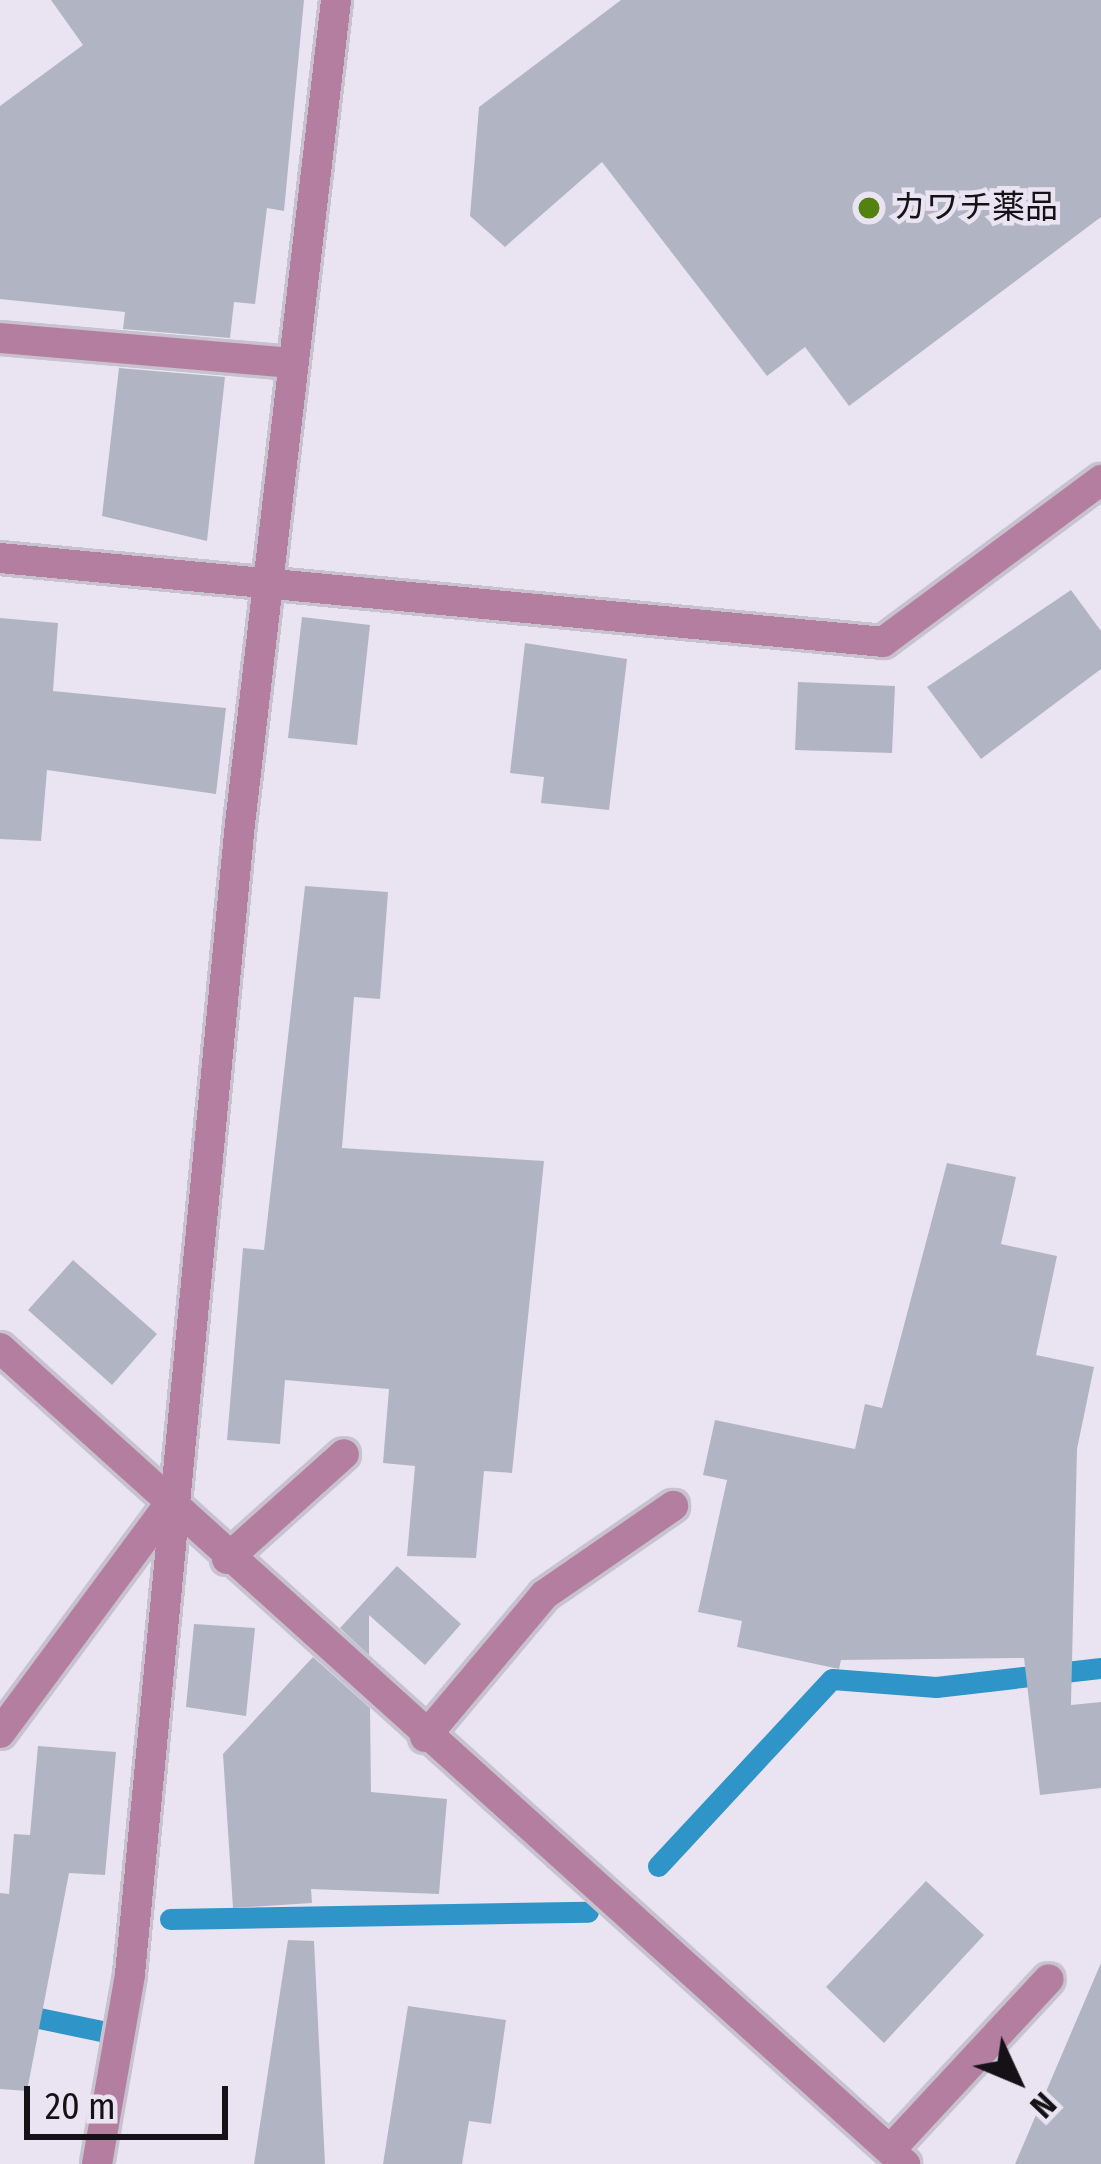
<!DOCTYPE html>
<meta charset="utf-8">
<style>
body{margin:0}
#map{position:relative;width:1101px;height:2164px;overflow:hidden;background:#eae4f2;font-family:"Fira Sans Condensed","Noto Sans JP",sans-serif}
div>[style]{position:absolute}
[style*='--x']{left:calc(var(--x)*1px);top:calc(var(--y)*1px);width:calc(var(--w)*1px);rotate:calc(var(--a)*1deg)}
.stream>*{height:21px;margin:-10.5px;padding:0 10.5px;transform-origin:10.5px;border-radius:10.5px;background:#2f94c8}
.building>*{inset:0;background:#b1b5c3}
.roads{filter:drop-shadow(3px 0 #c8c2cf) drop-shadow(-3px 0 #c8c2cf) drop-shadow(0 3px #c8c2cf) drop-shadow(0 -3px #c8c2cf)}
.lane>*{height:30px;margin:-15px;padding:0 15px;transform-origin:15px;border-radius:15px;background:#b47ea1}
.street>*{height:30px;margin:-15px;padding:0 15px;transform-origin:15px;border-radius:15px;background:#b47ea1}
.dots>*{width:33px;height:33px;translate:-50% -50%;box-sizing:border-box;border:6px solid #eae4f2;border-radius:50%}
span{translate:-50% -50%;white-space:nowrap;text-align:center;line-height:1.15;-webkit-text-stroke:9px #eae4f2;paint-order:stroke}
.poi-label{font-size:33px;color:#151217}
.left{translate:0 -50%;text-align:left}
.north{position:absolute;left:957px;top:2020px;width:120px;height:120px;-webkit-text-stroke:9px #eae4f2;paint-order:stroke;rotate:134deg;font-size:33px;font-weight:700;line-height:48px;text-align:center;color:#151217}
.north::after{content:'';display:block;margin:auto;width:42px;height:54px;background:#151217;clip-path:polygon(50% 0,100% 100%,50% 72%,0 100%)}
.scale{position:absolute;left:24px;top:2086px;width:204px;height:54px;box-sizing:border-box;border:6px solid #151217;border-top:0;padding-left:15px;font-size:36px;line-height:42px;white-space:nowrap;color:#151217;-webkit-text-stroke:9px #eae4f2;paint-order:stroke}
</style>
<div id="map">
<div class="stream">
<i style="--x:658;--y:1866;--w:255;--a:-47.1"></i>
<i style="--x:832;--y:1679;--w:104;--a:4.4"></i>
<i style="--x:936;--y:1687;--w:166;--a:-6.6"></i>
<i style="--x:170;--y:1919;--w:418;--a:-1"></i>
<i style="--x:0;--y:2010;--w:103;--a:11.7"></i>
</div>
<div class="building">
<i style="clip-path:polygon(51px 0,304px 0,284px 211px,267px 208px,255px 304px,234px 302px,230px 338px,123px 329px,125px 312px,0 299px,0 106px,83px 45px)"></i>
<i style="clip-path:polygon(621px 0,1101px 0,1101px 217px,849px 406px,805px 347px,767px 376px,602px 162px,505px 247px,470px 216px,479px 107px)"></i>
<i style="clip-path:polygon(119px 368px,225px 377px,207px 541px,102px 516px)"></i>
<i style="clip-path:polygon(1071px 590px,1101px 631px,1101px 669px,981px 759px,927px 687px)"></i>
<i style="clip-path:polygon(302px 617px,370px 625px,357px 745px,288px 738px)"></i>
<i style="clip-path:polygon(0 618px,58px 623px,53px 691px,226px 708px,216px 794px,47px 770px,41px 841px,0 839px)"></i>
<i style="clip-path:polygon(525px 643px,627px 659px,609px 810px,541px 803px,544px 777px,510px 773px)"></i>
<i style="clip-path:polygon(798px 682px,895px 686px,892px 753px,795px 750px)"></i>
<i style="clip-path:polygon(305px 886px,388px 892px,380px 999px,354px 997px,342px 1148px,544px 1161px,512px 1473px,484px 1471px,476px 1558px,407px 1556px,415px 1466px,383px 1463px,389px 1389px,285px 1380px,280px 1444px,227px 1440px,243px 1248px,264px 1250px)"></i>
<i style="clip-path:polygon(947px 1163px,1016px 1177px,1001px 1244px,1057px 1256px,1036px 1355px,1094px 1367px,1077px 1449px,1071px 1705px,1101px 1702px,1101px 1788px,1040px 1795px,1024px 1658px,841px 1660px,839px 1669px,737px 1647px,742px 1621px,698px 1612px,727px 1480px,703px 1475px,715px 1420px,855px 1449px,865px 1404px,882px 1408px)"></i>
<i style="clip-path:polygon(73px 1260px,157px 1334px,112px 1385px,28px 1310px)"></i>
<i style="clip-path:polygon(397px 1566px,461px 1624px,425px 1665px,369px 1615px,369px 1655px,340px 1628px)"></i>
<i style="clip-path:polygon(194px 1624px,255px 1628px,246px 1716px,186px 1707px)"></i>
<i style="clip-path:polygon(313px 1657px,370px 1708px,371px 1792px,447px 1799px,439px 1894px,311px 1889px,312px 1903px,233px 1908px,223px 1754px)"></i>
<i style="clip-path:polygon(38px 1746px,116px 1752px,105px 1875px,69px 1873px,27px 2091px,0 2089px,0 1893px,9px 1894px,14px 1834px,30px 1835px)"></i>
<i style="clip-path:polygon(926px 1881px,984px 1935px,884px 2043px,826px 1987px)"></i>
<i style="clip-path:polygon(288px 1940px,314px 1941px,325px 2164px,254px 2164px)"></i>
<i style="clip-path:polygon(1101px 1963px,1101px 2164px,1015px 2164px)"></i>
<i style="clip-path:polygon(408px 2006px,506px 2020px,491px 2124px,469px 2121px,462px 2164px,383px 2164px)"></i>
</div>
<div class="roads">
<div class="lane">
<i style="--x:425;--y:1737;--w:185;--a:-50"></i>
<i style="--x:544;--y:1595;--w:157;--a:-34.6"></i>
</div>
<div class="street">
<i style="--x:0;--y:338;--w:293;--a:4.9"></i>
<i style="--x:0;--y:558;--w:887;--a:5.43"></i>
<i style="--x:883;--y:642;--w:272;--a:-36.6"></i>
<i style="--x:0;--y:1348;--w:1219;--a:42.04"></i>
<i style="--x:227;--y:1559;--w:157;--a:-41.9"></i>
<i style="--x:0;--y:1733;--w:284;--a:-53.5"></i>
<i style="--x:890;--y:2150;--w:233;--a:-47.1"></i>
<i style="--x:97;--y:2164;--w:193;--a:-80.1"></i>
<i style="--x:130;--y:1974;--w:1155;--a:-84.54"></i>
<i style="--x:240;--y:824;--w:830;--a:-83.35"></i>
</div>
</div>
<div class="dots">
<i style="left:869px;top:208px;background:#538211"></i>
</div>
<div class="poi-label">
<span class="left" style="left:893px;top:208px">カワチ薬品</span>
</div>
<div class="north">N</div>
<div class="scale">20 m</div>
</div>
